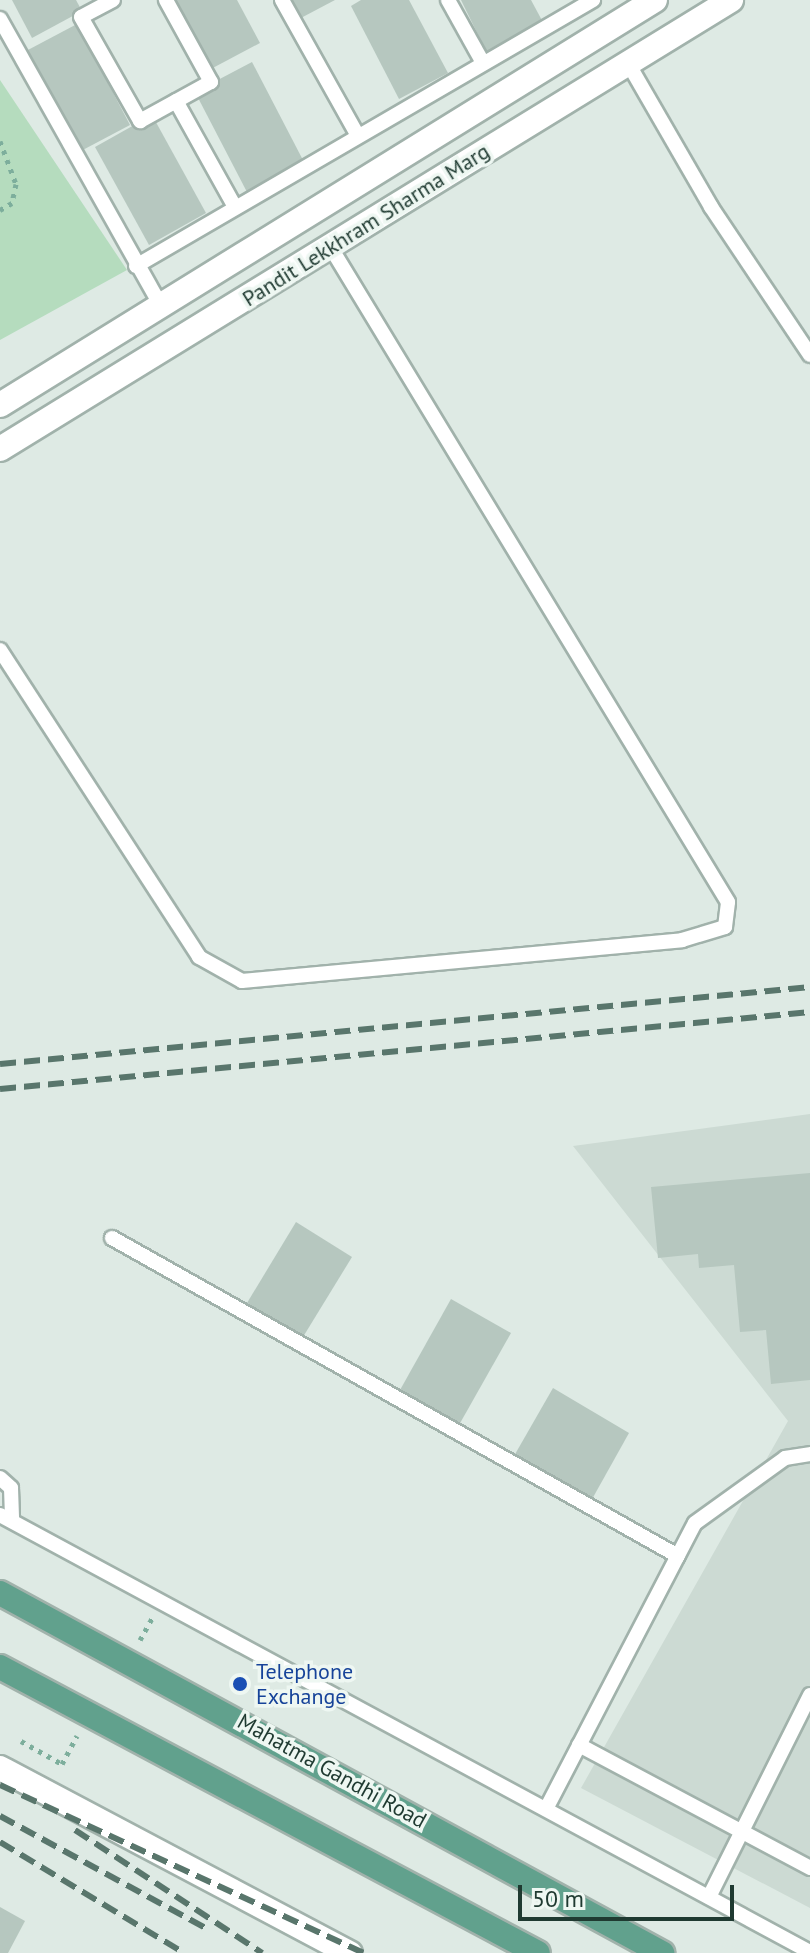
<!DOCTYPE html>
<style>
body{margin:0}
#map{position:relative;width:810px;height:1953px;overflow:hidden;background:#deeae4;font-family:"PT Sans",sans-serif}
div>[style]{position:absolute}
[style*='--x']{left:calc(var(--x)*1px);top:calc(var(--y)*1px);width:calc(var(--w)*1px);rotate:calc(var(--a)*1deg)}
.built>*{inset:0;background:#ccdad3}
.green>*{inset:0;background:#b5dcbe}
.building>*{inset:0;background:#b6c7bf}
.path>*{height:5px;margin-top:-2.5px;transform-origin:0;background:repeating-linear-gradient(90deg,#7dae9c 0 4px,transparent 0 10px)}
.roads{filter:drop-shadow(2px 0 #a1b2ab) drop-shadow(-2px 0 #a1b2ab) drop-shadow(0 2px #a1b2ab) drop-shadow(0 -2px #a1b2ab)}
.lane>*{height:14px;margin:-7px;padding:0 7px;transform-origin:7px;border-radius:7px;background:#fff}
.street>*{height:24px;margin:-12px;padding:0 12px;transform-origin:12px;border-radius:12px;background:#fff}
.secondary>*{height:24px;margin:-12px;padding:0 12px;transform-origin:12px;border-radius:12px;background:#fff}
.primary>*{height:24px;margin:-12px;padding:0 12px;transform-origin:12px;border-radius:12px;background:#61a18d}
.rail>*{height:6px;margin-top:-3px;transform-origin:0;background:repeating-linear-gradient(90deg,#59766c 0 16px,transparent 0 24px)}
.dots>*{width:22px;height:22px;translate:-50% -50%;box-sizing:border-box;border:4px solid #eef7f2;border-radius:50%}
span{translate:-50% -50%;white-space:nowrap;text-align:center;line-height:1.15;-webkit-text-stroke:7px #eef7f2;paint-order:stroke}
.street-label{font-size:22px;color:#1f3a31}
.transit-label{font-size:22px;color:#164399}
.left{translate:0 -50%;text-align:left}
.scale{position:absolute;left:518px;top:1885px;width:216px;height:36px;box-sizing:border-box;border:4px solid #1f3a31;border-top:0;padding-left:10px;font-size:24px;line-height:28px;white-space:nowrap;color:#1f3a31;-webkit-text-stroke:6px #eef7f2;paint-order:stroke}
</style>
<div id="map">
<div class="built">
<i style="clip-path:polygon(810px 1114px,810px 1908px,581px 1788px,788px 1421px,573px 1146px)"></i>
</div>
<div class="green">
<i style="clip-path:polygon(0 80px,127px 270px,0 340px)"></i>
</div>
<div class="building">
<i style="clip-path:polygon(12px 0,76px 0,82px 11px,32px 38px)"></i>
<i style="clip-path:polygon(171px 0,237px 0,260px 43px,209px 70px)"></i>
<i style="clip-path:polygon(289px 0,335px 0,299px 19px)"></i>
<i style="clip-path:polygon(361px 0,409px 0,448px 73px,399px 99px,351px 6px)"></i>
<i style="clip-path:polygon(461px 0,531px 0,545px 26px,488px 55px)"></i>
<i style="clip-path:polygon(77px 24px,130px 125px,79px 152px,26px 51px)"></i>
<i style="clip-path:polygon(252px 62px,305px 164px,248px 194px,195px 92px)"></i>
<i style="clip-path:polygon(152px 115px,206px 213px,149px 245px,95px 147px)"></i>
<i style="clip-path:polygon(810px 1173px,810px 1380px,771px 1384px,766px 1330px,740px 1332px,734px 1265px,699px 1268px,698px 1254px,658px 1258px,651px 1187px)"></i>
<i style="clip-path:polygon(296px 1222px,352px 1257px,303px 1337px,247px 1303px)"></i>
<i style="clip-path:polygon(451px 1299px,511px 1333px,459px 1425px,400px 1390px)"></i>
<i style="clip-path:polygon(553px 1388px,629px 1433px,591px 1501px,514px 1456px)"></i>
<i style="clip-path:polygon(0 1907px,25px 1921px,8px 1953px,0 1953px)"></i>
</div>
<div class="path">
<i style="--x:0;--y:141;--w:46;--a:69.6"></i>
<i style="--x:16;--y:184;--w:19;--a:102"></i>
<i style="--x:12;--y:203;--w:14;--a:150"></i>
<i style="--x:140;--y:1640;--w:26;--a:-61"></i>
<i style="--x:21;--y:1741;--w:47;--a:29.3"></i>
<i style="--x:62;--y:1764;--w:32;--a:-62"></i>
</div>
<div class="roads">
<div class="lane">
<i style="--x:113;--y:0;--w:36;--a:152"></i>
<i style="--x:81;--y:17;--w:120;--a:60.4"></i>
<i style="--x:140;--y:121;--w:81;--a:-28.8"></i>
<i style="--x:211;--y:82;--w:94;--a:-118.8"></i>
<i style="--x:282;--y:0;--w:154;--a:60.8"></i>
<i style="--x:448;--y:0;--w:72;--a:60.9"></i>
<i style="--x:0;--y:19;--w:329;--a:60.7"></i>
<i style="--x:628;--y:63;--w:166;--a:60"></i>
<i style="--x:711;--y:207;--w:178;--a:56.2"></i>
<i style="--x:176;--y:101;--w:121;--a:60.9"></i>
<i style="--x:136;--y:266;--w:529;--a:-30.2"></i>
<i style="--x:0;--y:650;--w:366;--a:57"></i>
<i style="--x:199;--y:957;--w:49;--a:29.2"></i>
<i style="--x:242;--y:981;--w:442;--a:-5.3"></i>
<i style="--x:682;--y:940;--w:45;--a:-16.8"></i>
<i style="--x:725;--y:927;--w:25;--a:-83"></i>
<i style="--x:728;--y:902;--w:767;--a:-121.25"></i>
<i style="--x:112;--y:1238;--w:649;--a:29.33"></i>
<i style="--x:0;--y:1478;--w:15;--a:42"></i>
<i style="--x:11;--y:1488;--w:33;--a:88"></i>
<i style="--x:0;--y:1515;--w:920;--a:28.35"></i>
<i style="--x:579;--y:1745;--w:262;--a:28"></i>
<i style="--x:546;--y:1809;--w:322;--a:-62.5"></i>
<i style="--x:695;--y:1523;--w:111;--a:-35.8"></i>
<i style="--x:785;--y:1458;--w:25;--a:-9"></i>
<i style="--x:709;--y:1897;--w:226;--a:-63.4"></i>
</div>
<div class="street">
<i style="--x:0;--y:1768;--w:396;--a:27.9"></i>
</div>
<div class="secondary">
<i style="--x:0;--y:405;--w:770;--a:-31.73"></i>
<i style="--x:0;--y:449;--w:858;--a:-31.56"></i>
</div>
<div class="primary">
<i style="--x:0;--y:1593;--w:754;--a:28.54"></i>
<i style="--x:0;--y:1667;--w:609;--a:28"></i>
</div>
</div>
<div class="rail">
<i style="--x:0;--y:1064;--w:814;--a:-5.43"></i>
<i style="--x:0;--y:1089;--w:814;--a:-5.43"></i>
<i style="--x:0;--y:1785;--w:400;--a:24.8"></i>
<i style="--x:0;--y:1816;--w:238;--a:28.6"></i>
<i style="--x:75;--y:1830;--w:224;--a:33.3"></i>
<i style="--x:0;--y:1842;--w:215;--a:31.1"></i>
</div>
<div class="dots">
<i style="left:240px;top:1684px;background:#1a4fb4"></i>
</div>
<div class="street-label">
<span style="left:366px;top:225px;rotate:-32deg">Pandit Lekkhram Sharma Marg</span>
<span style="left:332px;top:1771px;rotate:29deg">Mahatma Gandhi Road</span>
</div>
<div class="transit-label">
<span class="left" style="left:256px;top:1684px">Telephone<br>Exchange</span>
</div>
<div class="scale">50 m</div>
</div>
